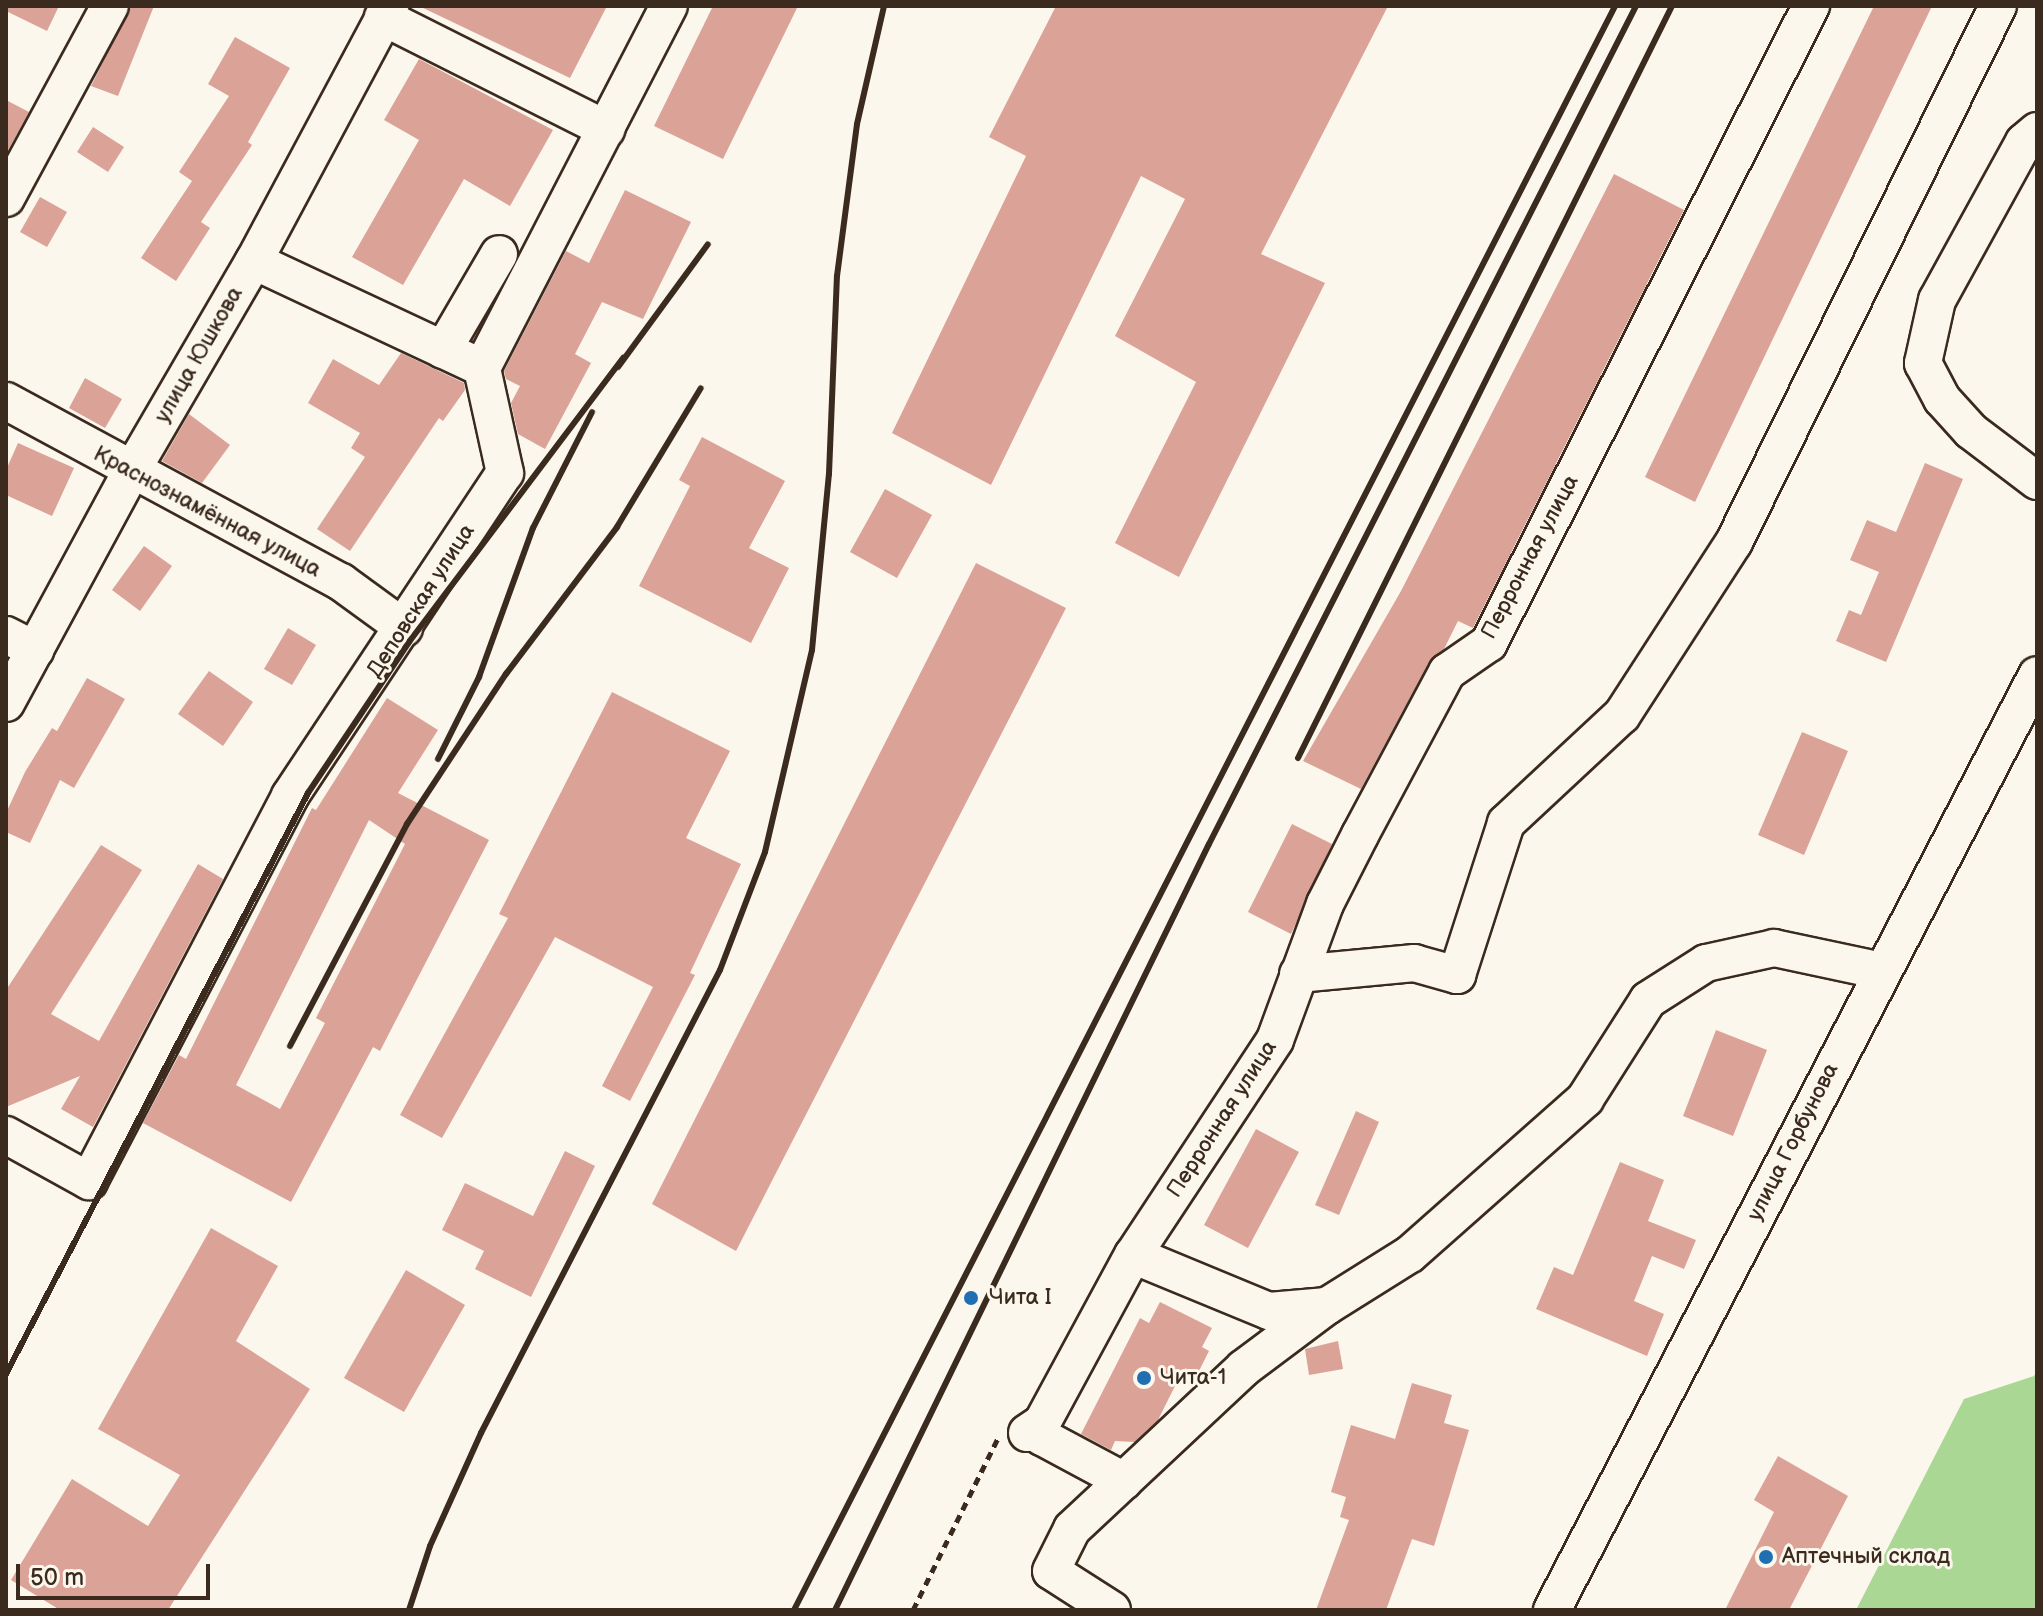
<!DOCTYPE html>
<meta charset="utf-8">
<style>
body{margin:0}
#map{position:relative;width:2043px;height:1616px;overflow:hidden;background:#fbf7ec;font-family:"Balsamiq Sans",sans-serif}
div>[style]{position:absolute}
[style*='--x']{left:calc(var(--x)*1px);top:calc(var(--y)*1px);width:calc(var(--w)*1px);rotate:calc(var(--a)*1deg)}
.green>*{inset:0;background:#abd795}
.building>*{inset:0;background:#dba298}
.path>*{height:5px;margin-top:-2.5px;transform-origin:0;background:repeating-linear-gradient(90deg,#3b2a1e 0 8px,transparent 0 14px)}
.roads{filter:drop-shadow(2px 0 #3b2a1e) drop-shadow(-2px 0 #3b2a1e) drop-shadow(0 2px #3b2a1e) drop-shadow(0 -2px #3b2a1e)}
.minor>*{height:36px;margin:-18px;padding:0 18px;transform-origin:18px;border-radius:18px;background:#fbf7ec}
.rail>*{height:6px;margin:-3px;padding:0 3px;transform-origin:3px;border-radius:3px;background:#3b2a1e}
.dots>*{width:22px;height:22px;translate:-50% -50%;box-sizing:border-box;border:4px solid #fbf7ec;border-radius:50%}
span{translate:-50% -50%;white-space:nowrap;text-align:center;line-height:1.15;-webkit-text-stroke:6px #fbf7ec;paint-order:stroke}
.street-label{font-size:22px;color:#3b2a1e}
.poi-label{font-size:22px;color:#3b2a1e}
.left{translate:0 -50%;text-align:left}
.frame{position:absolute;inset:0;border:8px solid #3b2a1e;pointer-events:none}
.scale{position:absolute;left:16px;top:1564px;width:194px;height:36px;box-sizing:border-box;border:4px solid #3b2a1e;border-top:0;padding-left:10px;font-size:24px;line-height:28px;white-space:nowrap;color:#3b2a1e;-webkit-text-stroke:6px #fbf7ec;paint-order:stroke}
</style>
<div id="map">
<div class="green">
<i style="clip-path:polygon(2037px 1370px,2037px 1610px,1856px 1610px,1964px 1399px,2034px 1376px)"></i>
</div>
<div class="building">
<i style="clip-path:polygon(6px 6px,59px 6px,47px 31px,6px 11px)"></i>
<i style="clip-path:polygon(131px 6px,154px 6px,118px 96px,91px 86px)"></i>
<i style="clip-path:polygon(419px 6px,607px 6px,570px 78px)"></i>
<i style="clip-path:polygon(713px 6px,798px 6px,723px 159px,654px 126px)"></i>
<i style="clip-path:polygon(1056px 6px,1388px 6px,1261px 254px,1325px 283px,1179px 577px,1115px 543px,1196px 382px,1115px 336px,1185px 199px,1141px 176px,991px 485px,892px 433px,1026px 156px,989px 137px)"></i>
<i style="clip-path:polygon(1874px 6px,1932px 6px,1695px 502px,1645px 477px)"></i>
<i style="clip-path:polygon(235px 37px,290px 68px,248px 142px,252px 145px,201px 222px,210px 228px,176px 281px,141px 258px,192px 181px,179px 172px,229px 96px,208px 84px)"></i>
<i style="clip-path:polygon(419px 59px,553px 130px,510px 206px,464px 179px,403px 285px,352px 257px,419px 140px,384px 120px)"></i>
<i style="clip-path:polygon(6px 100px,29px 112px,6px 154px)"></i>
<i style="clip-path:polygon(93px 127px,124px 147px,108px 172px,77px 152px)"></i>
<i style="clip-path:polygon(1614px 174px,1684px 210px,1473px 628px,1458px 621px,1444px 649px,1429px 662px,1361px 789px,1303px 761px,1401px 591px)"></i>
<i style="clip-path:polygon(625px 190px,691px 222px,643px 319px,602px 302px,575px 354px,591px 363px,545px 449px,518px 434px,511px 403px,520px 386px,506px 379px,504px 371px,566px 251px,589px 263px)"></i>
<i style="clip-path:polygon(40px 197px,67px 212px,47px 247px,20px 232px)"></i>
<i style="clip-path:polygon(401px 353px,464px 383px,465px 390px,443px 421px,439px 418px,350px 551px,317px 529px,365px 457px,351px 448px,360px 433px,308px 403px,333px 359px,379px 385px)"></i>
<i style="clip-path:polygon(85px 378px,122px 399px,105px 428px,69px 408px)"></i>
<i style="clip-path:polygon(189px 414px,230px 445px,202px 483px,162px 461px)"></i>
<i style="clip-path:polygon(702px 437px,785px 481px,749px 548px,789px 568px,751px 643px,639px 586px,690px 486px,679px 480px)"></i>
<i style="clip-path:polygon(18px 443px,74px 468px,52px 516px,6px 495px,6px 470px)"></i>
<i style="clip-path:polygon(1925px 463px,1963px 479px,1886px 662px,1836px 641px,1849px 610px,1861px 615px,1879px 572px,1850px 560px,1867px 520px,1896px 532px)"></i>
<i style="clip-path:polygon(885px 489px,932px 515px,897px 578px,850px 552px)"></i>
<i style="clip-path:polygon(144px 546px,172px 566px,140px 611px,112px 590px)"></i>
<i style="clip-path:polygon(976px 563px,1066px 608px,736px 1251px,652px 1204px)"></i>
<i style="clip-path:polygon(288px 628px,316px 645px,292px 685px,264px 669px)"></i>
<i style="clip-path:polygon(209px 671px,253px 702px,223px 746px,178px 714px)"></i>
<i style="clip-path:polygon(87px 678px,125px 699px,74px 788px,60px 780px,30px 843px,6px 832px,6px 813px,25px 772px,52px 728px,57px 731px)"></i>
<i style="clip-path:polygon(612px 692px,730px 751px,686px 838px,741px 864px,690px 973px,695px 975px,630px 1101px,602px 1086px,653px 987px,555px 937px,442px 1138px,400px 1115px,508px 918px,499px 914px)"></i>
<i style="clip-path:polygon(evenodd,387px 698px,438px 730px,398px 793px,489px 840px,380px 1051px,373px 1047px,291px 1202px,143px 1123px,179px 1055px,186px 1059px,312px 808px,316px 810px,387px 698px,369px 820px,405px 844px,316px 1018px,325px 1023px,280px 1109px,236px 1085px,369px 820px)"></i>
<i style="clip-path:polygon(1802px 732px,1848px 751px,1804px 855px,1758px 835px)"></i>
<i style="clip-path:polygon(1292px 824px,1332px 844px,1291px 934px,1248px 912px)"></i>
<i style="clip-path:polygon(101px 845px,142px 870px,51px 1014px,99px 1041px,198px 864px,223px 879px,93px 1127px,61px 1109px,80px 1076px,6px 1107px,6px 990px)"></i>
<i style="clip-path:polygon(1716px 1030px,1767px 1050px,1733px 1136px,1683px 1116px)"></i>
<i style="clip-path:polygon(1356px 1111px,1379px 1122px,1339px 1215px,1315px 1205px)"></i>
<i style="clip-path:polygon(1256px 1129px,1299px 1152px,1248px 1248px,1204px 1225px)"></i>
<i style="clip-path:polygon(565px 1151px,595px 1166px,531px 1297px,475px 1269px,484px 1251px,442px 1230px,465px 1183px,533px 1216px)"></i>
<i style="clip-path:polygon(1620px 1162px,1664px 1180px,1648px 1221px,1696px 1240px,1684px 1269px,1652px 1256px,1634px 1301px,1664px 1314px,1647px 1356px,1536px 1309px,1554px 1267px,1573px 1275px)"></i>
<i style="clip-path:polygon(211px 1228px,278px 1266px,236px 1341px,310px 1389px,168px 1610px,60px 1610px,11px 1580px,72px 1479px,148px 1526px,180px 1475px,98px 1429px)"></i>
<i style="clip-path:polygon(406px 1270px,465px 1305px,404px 1412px,344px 1378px)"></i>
<i style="clip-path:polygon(1160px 1302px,1212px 1328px,1202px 1347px,1209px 1351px,1194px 1381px,1181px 1374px,1158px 1420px,1135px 1442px,1115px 1441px,1111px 1450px,1081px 1434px,1140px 1318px,1149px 1323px)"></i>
<i style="clip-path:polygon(1338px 1341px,1343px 1369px,1309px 1375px,1305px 1349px)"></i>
<i style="clip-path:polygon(1412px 1383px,1452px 1395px,1444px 1423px,1469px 1430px,1434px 1546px,1412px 1539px,1386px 1610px,1316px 1610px,1349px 1520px,1340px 1517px,1346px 1497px,1331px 1492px,1351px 1425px,1395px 1439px)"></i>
<i style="clip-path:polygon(1778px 1456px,1848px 1496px,1789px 1610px,1725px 1610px,1774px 1512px,1754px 1500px)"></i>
</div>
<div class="path">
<i style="--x:913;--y:1610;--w:192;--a:-63.7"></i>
</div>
<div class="roads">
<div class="minor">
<i style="--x:1811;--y:6;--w:714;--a:116.82"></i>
<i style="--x:1489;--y:643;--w:51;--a:145.4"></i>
<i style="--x:1447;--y:672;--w:185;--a:118.1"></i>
<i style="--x:1360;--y:835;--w:77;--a:116.9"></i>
<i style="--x:1325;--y:904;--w:145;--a:110.2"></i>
<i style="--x:1275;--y:1040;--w:258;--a:123.4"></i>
<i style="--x:1133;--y:1255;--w:147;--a:22.4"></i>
<i style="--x:1269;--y:1311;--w:58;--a:-4.9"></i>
<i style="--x:1327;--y:1306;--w:98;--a:-32.1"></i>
<i style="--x:1410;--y:1254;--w:234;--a:-41.5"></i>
<i style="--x:1585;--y:1099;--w:117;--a:-57.5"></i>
<i style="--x:1648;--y:1000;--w:69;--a:-32.5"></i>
<i style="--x:1706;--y:963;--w:70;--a:-12.4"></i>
<i style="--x:1774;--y:948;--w:110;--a:12"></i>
<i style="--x:383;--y:17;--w:250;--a:26.7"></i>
<i style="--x:2037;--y:131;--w:17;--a:140"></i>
<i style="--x:2024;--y:142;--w:180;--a:118.8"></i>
<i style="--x:1937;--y:300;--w:65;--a:102.5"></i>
<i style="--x:1923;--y:363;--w:41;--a:62.2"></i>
<i style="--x:1942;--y:399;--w:43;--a:47.8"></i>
<i style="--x:1971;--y:431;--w:83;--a:37.1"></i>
<i style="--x:6;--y:198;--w:218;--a:-61.6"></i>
<i style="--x:254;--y:261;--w:252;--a:25.1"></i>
<i style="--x:443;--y:350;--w:111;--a:-59.7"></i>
<i style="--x:6;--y:401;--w:381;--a:28.4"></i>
<i style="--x:341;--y:582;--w:78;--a:36.1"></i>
<i style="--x:6;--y:635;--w:33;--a:27"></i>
<i style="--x:6;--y:703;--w:263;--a:-61.6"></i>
<i style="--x:131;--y:472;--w:244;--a:-59.8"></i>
<i style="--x:254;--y:261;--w:289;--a:-61.9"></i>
<i style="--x:1298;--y:974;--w:117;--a:-5.4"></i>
<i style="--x:1414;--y:963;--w:45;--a:15.6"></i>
<i style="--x:1457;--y:975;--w:160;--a:-72.1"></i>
<i style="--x:1506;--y:823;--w:158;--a:-43"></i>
<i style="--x:1622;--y:715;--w:206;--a:-57.1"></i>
<i style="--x:1734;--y:542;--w:597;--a:-63.78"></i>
<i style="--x:6;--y:1135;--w:95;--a:29"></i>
<i style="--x:89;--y:1181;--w:434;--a:-62.4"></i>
<i style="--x:290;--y:796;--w:388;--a:-56.4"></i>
<i style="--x:505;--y:473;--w:107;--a:-102.4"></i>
<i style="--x:482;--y:368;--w:407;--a:-62.7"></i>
<i style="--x:1042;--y:1423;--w:14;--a:90"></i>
<i style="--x:1042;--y:1437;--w:93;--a:28.2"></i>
<i style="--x:1027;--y:1433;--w:18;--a:-34"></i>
<i style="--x:1042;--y:1423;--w:191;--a:-61.6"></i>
<i style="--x:1112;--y:1610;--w:72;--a:-147.4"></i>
<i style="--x:1051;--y:1571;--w:47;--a:-63.4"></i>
<i style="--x:1072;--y:1529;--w:236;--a:-43.1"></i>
<i style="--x:1244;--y:1368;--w:104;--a:-36.8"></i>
<i style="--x:1552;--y:1610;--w:1053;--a:-62.58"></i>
</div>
</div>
<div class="rail">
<i style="--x:618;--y:367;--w:152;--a:-53.8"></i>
<i style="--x:1298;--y:758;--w:840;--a:-63.56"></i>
<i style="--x:438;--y:759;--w:92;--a:-63.4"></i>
<i style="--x:479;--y:677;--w:158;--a:-70.1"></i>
<i style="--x:533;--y:528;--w:130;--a:-63"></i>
<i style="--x:290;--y:1046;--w:251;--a:-62.2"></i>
<i style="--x:407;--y:824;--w:180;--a:-56.6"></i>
<i style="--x:506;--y:674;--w:184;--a:-52.9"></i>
<i style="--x:617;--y:527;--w:162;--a:-58.9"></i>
<i style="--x:6;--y:1374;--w:655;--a:-62.53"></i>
<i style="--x:308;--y:793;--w:182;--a:-56.2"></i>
<i style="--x:409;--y:642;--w:356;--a:-53"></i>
<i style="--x:409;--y:1610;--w:67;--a:-71.8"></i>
<i style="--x:430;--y:1546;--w:124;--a:-65.7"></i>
<i style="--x:481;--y:1433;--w:521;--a:-62.7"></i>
<i style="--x:720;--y:970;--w:126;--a:-69.1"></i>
<i style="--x:765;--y:852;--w:207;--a:-76.9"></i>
<i style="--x:812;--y:650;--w:177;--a:-84.5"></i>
<i style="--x:829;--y:474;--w:198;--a:-87.7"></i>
<i style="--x:837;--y:276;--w:153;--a:-82.5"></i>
<i style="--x:857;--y:124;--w:121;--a:-77.1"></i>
<i style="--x:794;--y:1610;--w:1802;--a:-62.89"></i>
<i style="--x:835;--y:1610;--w:852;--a:-63.98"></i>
<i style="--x:1209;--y:844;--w:941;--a:-63"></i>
</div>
<div class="dots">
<i style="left:971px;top:1298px;background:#1f6fb2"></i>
<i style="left:1144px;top:1378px;background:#1f6fb2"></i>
<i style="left:1766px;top:1557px;background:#1f6fb2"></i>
</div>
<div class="street-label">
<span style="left:199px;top:355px;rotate:-60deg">улица Юшкова</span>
<span style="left:207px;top:512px;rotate:28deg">Краснознамённая улица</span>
<span style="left:1530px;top:557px;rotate:-62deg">Перронная улица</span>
<span style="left:421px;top:601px;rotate:-57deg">Деповская улица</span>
<span style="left:1222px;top:1119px;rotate:-57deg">Перронная улица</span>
<span style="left:1793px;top:1142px;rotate:-63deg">улица Горбунова</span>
</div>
<div class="poi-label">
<span class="left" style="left:989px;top:1298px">Чита I</span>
<span class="left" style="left:1160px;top:1378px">Чита-1</span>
<span class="left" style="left:1782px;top:1557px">Аптечный склад</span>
</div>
<div class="frame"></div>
<div class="scale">50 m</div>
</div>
